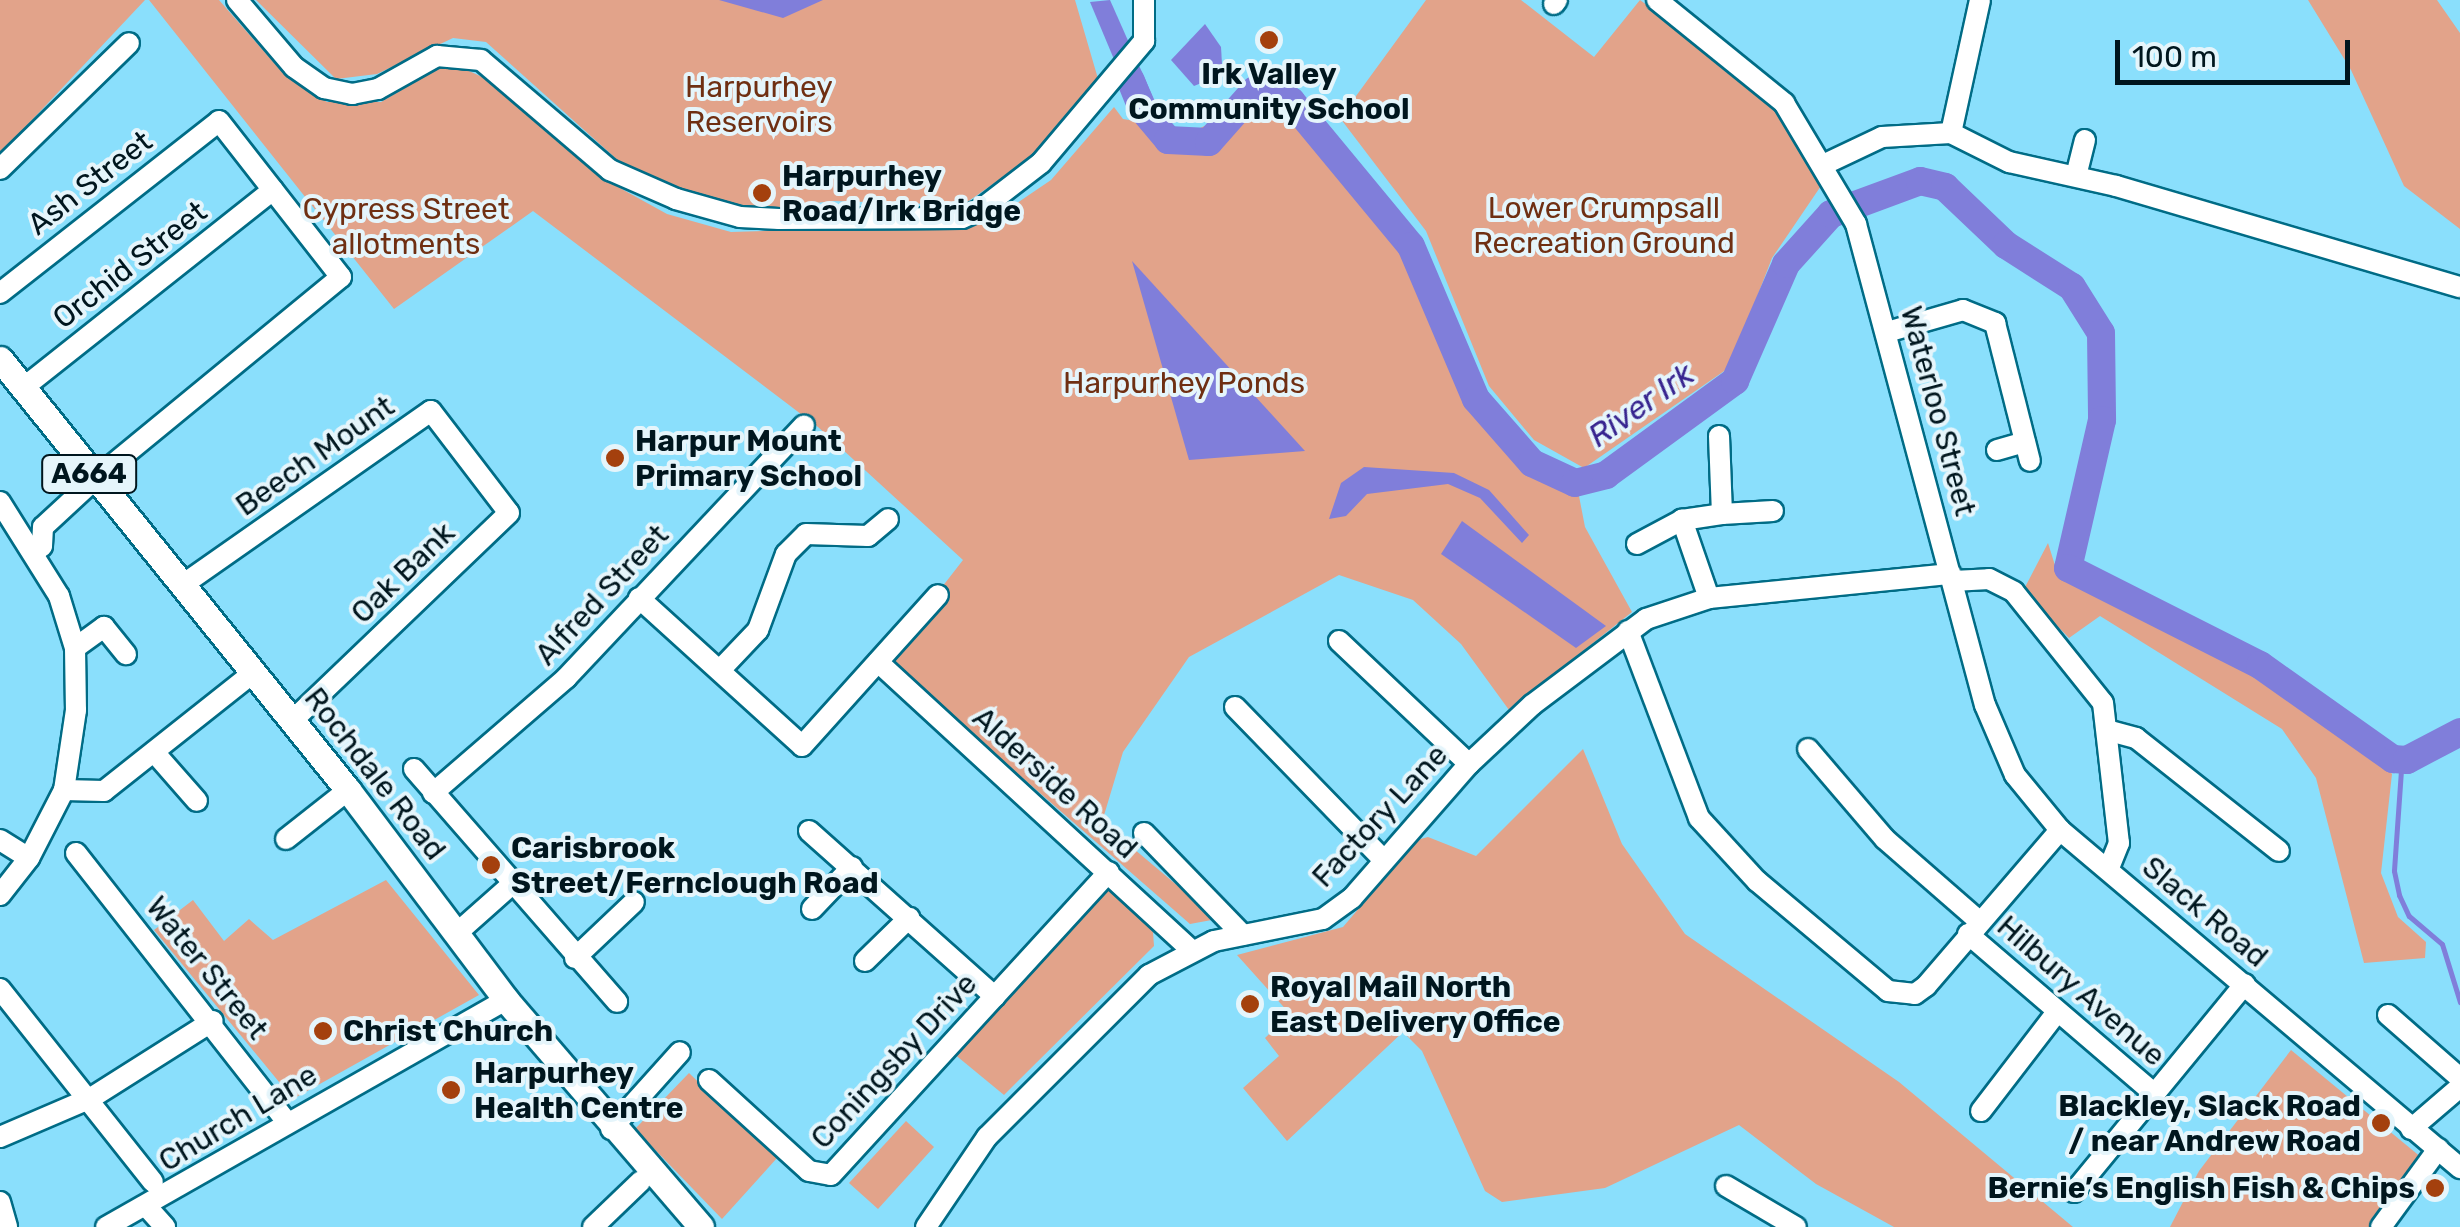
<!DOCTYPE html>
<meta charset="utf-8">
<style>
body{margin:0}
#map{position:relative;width:2460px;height:1227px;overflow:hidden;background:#8adffc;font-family:Rubik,sans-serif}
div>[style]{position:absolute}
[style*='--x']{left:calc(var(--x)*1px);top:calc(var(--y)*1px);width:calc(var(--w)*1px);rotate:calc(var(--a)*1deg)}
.green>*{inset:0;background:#e2a38a}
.water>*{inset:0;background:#807eda}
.stream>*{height:5px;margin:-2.5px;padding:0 2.5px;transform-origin:2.5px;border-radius:2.5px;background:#807eda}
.river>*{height:28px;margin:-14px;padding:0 14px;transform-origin:14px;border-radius:14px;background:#807eda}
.roads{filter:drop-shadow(2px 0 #006c86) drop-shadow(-2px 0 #006c86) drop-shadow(0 2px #006c86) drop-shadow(0 -2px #006c86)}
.minor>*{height:20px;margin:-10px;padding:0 10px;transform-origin:10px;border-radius:10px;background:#fff}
.major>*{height:25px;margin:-12.5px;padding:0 12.5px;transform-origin:12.5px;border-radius:12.5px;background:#fff}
.dots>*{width:28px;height:28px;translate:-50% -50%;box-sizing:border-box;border:5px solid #e5f5fb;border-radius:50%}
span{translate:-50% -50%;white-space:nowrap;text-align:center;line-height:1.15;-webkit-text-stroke:8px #e5f5fb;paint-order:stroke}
.shield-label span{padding:2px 8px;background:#e5f5fb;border:2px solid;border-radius:8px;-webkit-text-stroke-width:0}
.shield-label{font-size:28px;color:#00161e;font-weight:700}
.poi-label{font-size:30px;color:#00161e;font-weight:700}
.left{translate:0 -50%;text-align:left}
.right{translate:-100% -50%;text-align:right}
.park-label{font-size:30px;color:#6f2f12}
.street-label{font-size:30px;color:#00161e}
.water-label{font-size:32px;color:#37248f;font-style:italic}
.scale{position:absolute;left:2115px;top:40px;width:235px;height:45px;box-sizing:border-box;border:5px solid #00161e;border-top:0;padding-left:12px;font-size:30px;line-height:35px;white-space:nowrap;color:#00161e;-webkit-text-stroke:8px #e5f5fb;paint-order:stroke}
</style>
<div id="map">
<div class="green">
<i style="clip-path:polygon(0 0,145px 0,0 154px)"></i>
<i style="clip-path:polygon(149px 0,219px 0,283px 73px,327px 102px,381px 102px,449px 62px,489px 80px,609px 182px,667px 214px,731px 232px,969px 225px,1001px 214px,1051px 180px,1114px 107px,1123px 119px,1194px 131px,1250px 104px,1284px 110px,1404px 249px,1470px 405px,1527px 471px,1579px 496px,1585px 527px,1632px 612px,1509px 710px,1461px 644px,1413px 600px,1339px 575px,1189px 657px,1123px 752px,1102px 822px,1217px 919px,1190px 924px,886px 659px,963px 560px,818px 427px,533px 211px,394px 309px)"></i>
<i style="clip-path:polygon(256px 0,1075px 0,1101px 89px,1043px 149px,963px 205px,833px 201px,746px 211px,692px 197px,622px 164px,486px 42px,453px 38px,377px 74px,336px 79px)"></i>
<i style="clip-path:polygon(1426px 0,1521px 0,1594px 57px,1640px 0,1765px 93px,1825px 180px,1772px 258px,1730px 367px,1584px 468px,1534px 440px,1489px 386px,1426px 231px,1340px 118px)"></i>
<i style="clip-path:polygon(2308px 0,2437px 0,2460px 33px,2460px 229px,2404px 186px,2351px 70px)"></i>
<i style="clip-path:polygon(2048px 543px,2058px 575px,2244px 671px,2383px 763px,2392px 774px,2381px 873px,2398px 917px,2426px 942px,2425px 958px,2364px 963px,2316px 778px,2282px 729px,2100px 616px,2069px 638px,2023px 591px)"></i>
<i style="clip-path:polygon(1583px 749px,1622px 844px,1685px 934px,1899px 1082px,2073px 1227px,1894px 1227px,1816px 1184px,1739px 1125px,1605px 1188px,1502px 1202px,1485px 1191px,1422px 1051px,1403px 1032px,1287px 1141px,1243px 1088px,1279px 1056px,1265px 1038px,1290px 1014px,1237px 955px,1343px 927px,1417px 840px,1428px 837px,1476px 856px)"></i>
<i style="clip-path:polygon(386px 880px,479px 995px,293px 1099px,154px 930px,193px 900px,224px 941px,249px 919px,273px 940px)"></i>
<i style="clip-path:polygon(1114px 889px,1153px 932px,1154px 946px,1004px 1095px,953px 1053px,1105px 891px)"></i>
<i style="clip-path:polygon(2291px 1050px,2422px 1158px,2369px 1227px,2170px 1227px,2199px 1171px)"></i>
<i style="clip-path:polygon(689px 1073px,777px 1158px,722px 1219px,635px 1129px)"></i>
<i style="clip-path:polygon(906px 1121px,934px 1147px,878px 1209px,849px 1183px)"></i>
</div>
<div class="water">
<i style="clip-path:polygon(719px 0,823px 0,783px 18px)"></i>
<i style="clip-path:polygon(1110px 0,1157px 106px,1139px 119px,1090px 2px)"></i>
<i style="clip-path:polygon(1205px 24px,1221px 47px,1222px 64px,1216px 77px,1194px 86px,1171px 60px)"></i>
<i style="clip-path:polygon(1132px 261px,1305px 451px,1189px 460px)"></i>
<i style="clip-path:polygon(1364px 467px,1454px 473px,1489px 490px,1529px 535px,1522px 543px,1480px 498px,1448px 484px,1367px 494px,1346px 516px,1329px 519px,1341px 483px)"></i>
<i style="clip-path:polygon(1462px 521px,1606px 626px,1576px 648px,1441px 554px)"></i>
</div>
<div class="stream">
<i style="--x:2393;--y:759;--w:14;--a:54"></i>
<i style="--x:2401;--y:770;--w:101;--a:94"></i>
<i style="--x:2394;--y:871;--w:25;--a:78"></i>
<i style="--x:2399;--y:895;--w:23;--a:65"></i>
<i style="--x:2409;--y:916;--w:43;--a:40.3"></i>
<i style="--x:2442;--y:944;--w:61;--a:72.8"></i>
</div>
<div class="river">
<i style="--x:1131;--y:81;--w:31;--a:68"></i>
<i style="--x:1143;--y:110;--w:39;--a:50"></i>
<i style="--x:1168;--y:140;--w:41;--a:2.8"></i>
<i style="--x:1209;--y:142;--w:69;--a:-48.5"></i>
<i style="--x:1255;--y:90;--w:38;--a:17"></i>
<i style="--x:1291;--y:101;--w:188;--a:50.4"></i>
<i style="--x:1411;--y:246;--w:166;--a:67"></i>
<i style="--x:1476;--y:399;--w:85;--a:48.8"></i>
<i style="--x:1532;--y:463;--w:47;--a:24.9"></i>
<i style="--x:1575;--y:483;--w:32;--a:-14"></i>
<i style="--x:1606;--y:475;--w:160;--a:-36.1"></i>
<i style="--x:1735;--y:381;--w:128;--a:-66.4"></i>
<i style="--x:1786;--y:264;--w:67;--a:-48"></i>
<i style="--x:1831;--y:214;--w:95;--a:-20.3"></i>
<i style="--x:1920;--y:181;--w:26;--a:13"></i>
<i style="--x:1945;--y:187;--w:84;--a:43.6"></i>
<i style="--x:2006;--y:245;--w:78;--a:32.5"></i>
<i style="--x:2072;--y:287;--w:54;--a:57.8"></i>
<i style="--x:2101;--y:333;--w:87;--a:89.3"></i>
<i style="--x:2102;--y:420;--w:152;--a:102.9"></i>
<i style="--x:2068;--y:568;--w:215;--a:26.8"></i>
<i style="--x:2260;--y:665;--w:163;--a:35.3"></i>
<i style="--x:2393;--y:759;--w:14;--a:4"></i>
<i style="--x:2407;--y:760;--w:60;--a:-27.8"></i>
</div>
<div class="roads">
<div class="minor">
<i style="--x:237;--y:0;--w:88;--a:49.6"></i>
<i style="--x:294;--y:67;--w:37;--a:35"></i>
<i style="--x:324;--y:88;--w:29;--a:12"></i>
<i style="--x:352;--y:94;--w:26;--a:-11"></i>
<i style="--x:378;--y:89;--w:68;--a:-29.2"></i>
<i style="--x:437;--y:56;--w:44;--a:5.2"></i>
<i style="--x:481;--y:60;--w:170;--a:40.5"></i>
<i style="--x:610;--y:170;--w:72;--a:23.7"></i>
<i style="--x:676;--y:199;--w:66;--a:15.7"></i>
<i style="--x:740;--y:217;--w:39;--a:3"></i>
<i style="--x:779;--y:219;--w:183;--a:-0.3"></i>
<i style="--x:962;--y:218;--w:20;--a:-24"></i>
<i style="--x:980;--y:210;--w:77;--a:-37.6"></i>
<i style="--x:1041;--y:163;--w:160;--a:-49.8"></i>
<i style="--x:1144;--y:41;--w:41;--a:-90"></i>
<i style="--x:1657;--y:0;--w:164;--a:39"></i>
<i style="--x:1784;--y:103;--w:141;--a:59.2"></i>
<i style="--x:1856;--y:224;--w:498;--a:75"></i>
<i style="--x:1985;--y:705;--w:76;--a:66.8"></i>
<i style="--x:2015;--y:775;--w:71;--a:50.7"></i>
<i style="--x:2060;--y:830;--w:524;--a:40.2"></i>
<i style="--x:1554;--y:4;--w:5;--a:-53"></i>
<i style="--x:1951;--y:133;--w:136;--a:-77.7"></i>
<i style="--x:1825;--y:164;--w:63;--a:-25.3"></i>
<i style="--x:1882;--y:137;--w:69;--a:-3.3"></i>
<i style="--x:1951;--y:133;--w:65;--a:26.6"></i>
<i style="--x:2009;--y:162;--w:110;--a:12.6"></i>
<i style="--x:2116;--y:186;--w:359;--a:16.4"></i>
<i style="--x:0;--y:169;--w:180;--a:-44.3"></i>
<i style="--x:2076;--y:176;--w:37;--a:-76"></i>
<i style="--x:0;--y:293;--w:278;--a:-38.1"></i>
<i style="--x:219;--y:121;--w:198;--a:52"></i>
<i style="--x:341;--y:277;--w:320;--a:140.6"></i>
<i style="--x:94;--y:480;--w:69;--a:137.3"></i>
<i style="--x:43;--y:527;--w:19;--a:93"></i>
<i style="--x:42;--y:546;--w:11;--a:142"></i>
<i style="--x:1887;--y:332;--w:79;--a:-16.1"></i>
<i style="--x:1963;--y:310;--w:35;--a:22"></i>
<i style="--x:1995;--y:323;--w:142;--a:75.8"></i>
<i style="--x:23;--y:388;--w:319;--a:-38.4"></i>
<i style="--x:1997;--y:450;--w:29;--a:-16"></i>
<i style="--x:0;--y:502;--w:111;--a:57.9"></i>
<i style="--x:59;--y:596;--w:54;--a:72.9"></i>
<i style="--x:75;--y:648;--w:62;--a:89.1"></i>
<i style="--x:76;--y:710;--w:81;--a:98.5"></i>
<i style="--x:64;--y:790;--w:76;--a:117.2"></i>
<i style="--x:29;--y:858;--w:47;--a:128.1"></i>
<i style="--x:1722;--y:514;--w:51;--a:-3.4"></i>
<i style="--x:1637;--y:544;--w:51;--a:-28.1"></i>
<i style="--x:1953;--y:581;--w:36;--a:-3"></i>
<i style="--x:1989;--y:579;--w:28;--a:27"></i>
<i style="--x:2014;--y:592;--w:142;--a:51.3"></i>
<i style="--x:2103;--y:703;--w:141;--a:83.5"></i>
<i style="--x:2119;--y:843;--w:29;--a:112"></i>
<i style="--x:181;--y:586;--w:305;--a:-35"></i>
<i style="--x:431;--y:411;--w:128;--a:52.6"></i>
<i style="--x:509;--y:513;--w:301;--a:136.2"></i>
<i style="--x:639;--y:598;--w:220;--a:42.2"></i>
<i style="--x:802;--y:746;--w:203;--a:-48"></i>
<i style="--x:1709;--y:598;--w:83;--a:-109.1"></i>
<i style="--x:1682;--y:520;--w:40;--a:-8.5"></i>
<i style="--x:1722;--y:514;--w:78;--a:-92.2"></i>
<i style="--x:1628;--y:631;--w:200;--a:69.2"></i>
<i style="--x:1699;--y:818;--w:86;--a:47.4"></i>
<i style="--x:1757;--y:881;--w:171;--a:40"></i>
<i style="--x:1888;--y:991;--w:27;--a:6"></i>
<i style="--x:1915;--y:994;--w:14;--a:-36"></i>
<i style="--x:1926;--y:986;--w:206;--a:-49.3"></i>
<i style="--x:1339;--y:641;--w:179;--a:43.4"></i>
<i style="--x:75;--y:648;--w:36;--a:-36"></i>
<i style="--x:104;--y:627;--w:35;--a:51"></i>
<i style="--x:878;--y:662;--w:424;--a:42.6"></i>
<i style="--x:721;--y:669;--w:54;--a:-46.5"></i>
<i style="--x:758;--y:630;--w:81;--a:-69.8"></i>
<i style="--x:786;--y:554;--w:28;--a:-45"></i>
<i style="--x:806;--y:534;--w:62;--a:1.8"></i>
<i style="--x:868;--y:536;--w:26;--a:-40"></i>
<i style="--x:1235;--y:707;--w:214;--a:45.8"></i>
<i style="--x:2110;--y:731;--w:27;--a:15"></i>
<i style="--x:2136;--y:738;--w:182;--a:38.3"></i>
<i style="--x:1808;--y:749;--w:118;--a:49.5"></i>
<i style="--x:1885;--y:839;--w:125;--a:41.1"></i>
<i style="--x:154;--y:752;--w:65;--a:48.7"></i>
<i style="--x:414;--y:769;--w:309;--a:48.9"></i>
<i style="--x:64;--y:790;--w:40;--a:1.4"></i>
<i style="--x:104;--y:791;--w:190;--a:-38.4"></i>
<i style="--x:433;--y:793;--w:176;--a:-40.8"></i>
<i style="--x:566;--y:678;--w:347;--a:-46.7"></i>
<i style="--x:809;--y:831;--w:249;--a:41.7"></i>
<i style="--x:1144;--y:833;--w:142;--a:45.9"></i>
<i style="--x:286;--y:839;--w:79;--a:-38.3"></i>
<i style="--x:0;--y:840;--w:34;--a:32"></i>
<i style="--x:76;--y:853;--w:342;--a:51.9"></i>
<i style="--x:812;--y:909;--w:58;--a:-46.4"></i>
<i style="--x:457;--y:933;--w:71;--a:-41.6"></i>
<i style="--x:1968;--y:934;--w:246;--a:40.6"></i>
<i style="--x:575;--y:958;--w:81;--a:-43.5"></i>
<i style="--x:865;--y:961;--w:62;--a:-44.3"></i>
<i style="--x:0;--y:989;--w:246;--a:51.6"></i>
<i style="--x:2388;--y:1015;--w:96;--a:41.2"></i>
<i style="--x:709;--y:1080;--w:135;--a:42.3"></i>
<i style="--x:809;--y:1171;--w:22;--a:10"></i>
<i style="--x:831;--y:1175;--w:411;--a:-47.5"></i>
<i style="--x:1981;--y:1111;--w:125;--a:-52.5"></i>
<i style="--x:611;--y:1129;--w:103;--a:-48.1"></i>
<i style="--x:2411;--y:1129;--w:65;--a:-40.6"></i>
<i style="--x:0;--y:1137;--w:99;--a:-23.2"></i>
<i style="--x:91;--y:1098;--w:144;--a:-32.3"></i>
<i style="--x:1726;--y:1186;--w:81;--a:30.4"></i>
<i style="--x:2074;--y:1192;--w:269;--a:-50.6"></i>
<i style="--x:0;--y:1202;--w:26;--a:74"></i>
<i style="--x:147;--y:1207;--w:27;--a:48"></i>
<i style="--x:106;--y:1227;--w:460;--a:-29.6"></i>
<i style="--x:593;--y:1227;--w:66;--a:-43.8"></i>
<i style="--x:926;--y:1227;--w:109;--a:-55.9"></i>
<i style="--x:987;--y:1137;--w:229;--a:-45"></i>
<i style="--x:1149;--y:975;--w:73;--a:-27.6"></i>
<i style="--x:1214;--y:941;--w:111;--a:-11.4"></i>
<i style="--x:1323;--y:919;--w:36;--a:-36"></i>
<i style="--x:1352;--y:898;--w:178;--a:-48.9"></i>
<i style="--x:1469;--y:764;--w:86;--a:-43.1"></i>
<i style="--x:1532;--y:705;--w:143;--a:-37"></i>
<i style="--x:1646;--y:619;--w:66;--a:-18.4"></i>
<i style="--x:1709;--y:598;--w:243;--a:-5.7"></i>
<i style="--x:2381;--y:1227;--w:97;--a:-53.8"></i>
</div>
<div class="major">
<i style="--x:0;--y:359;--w:554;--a:51.08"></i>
<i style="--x:348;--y:790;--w:263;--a:53"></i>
<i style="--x:506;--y:1000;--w:299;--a:49.3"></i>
</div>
</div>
<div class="dots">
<i style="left:1269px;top:40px;background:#a4400d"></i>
<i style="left:762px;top:193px;background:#a4400d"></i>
<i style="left:615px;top:458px;background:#a4400d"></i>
<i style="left:491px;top:865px;background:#a4400d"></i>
<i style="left:1250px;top:1004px;background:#a4400d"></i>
<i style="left:323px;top:1031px;background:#a4400d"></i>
<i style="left:451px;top:1090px;background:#a4400d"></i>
<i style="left:2381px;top:1123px;background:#a4400d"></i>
<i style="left:2435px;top:1188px;background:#a4400d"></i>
</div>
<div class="shield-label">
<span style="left:89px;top:474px">A664</span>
</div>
<div class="poi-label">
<span style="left:1269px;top:91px">Irk Valley<br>Community School</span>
<span class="left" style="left:782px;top:193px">Harpurhey<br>Road/Irk Bridge</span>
<span class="left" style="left:635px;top:458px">Harpur Mount<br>Primary School</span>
<span class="left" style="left:511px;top:865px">Carisbrook<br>Street/Fernclough Road</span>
<span class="left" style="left:1270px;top:1004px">Royal Mail North<br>East Delivery Office</span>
<span class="left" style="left:343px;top:1031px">Christ Church</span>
<span class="left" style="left:474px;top:1090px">Harpurhey<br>Health Centre</span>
<span class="right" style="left:2361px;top:1123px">Blackley, Slack Road<br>/ near Andrew Road</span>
<span class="right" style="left:2415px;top:1188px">Bernie’s English Fish &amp; Chips</span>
</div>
<div class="park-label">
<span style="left:759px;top:104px">Harpurhey<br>Reservoirs</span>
<span style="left:1604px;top:225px">Lower Crumpsall<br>Recreation Ground</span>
<span style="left:406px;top:226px">Cypress Street<br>allotments</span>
<span style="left:1184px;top:383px">Harpurhey Ponds</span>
</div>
<div class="street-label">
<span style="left:90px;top:183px;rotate:-38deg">Ash Street</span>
<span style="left:130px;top:265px;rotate:-38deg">Orchid Street</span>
<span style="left:1938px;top:411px;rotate:75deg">Waterloo Street</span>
<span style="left:315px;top:456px;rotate:-35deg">Beech Mount</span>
<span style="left:403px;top:573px;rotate:-44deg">Oak Bank</span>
<span style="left:602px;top:595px;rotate:-47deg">Alfred Street</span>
<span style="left:375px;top:774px;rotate:52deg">Rochdale Road</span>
<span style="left:1055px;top:783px;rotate:42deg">Alderside Road</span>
<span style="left:1380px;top:816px;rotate:-47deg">Factory Lane</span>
<span style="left:2205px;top:912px;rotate:40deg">Slack Road</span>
<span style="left:207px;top:968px;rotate:51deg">Water Street</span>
<span style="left:2081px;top:991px;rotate:41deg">Hilbury Avenue</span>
<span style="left:894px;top:1061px;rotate:-47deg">Coningsby Drive</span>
<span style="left:238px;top:1118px;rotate:-31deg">Church Lane</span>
</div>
<div class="water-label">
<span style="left:1641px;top:405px;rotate:-35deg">River Irk</span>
</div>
<div class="scale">100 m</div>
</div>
